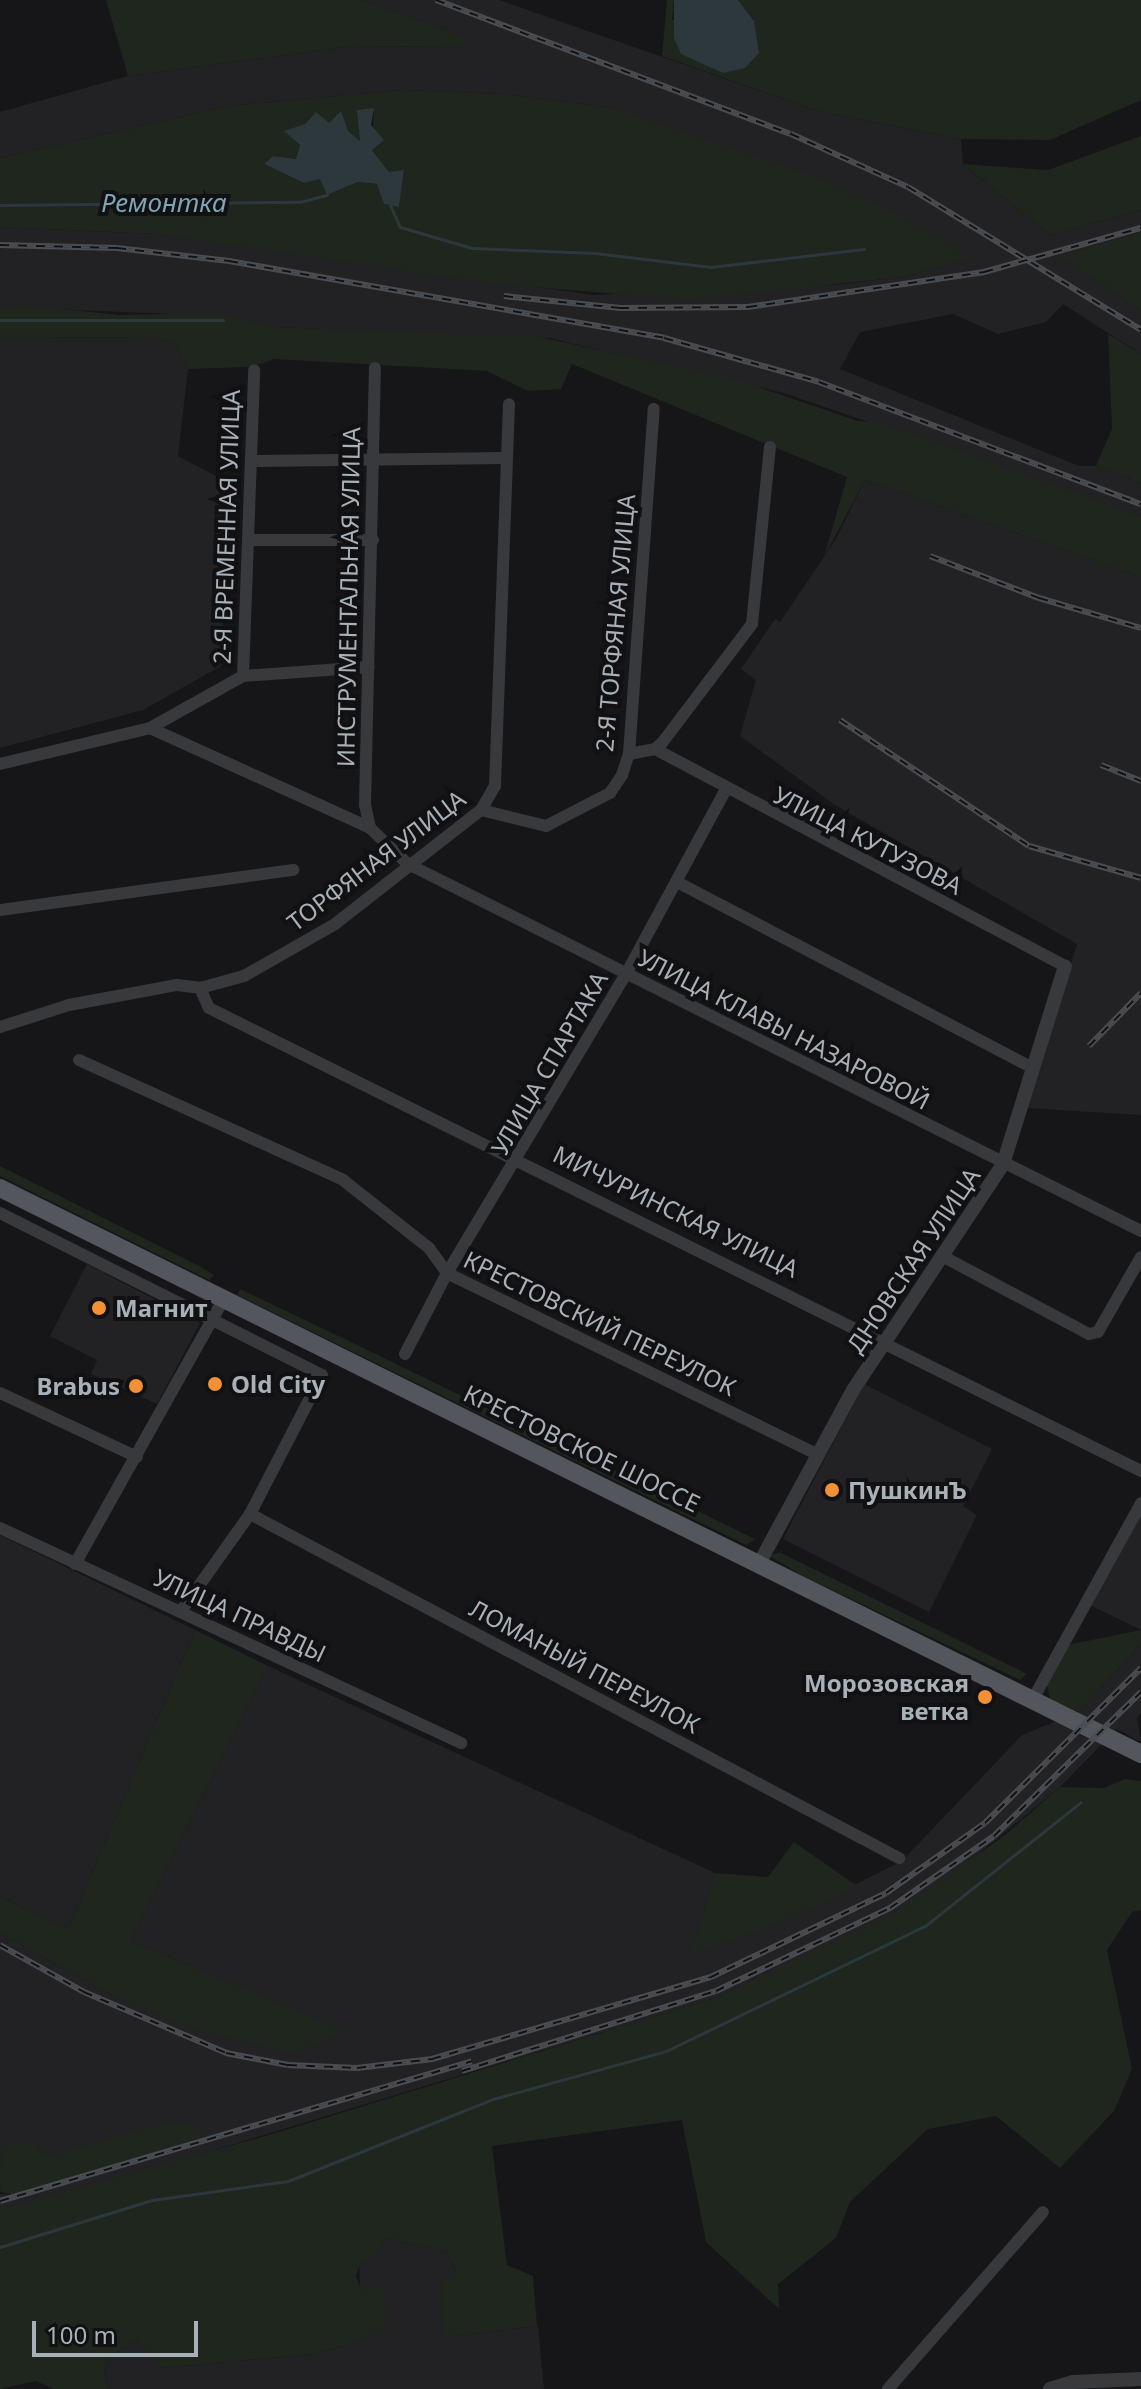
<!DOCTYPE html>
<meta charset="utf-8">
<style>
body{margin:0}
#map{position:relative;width:1141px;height:2389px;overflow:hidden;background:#161618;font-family:"Noto Sans",sans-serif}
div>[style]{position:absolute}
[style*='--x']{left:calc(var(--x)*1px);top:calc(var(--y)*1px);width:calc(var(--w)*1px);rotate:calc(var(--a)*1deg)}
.built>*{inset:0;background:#222225}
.green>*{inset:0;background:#1e261e}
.water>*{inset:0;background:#2c383c}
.stream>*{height:3px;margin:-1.5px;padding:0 1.5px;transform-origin:1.5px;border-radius:1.5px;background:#2c383c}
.minor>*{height:12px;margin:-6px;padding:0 6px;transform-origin:6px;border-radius:6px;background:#37393d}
.tertiary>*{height:14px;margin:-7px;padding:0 7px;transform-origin:7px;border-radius:7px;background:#37393d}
.primary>*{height:18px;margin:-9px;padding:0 9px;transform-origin:9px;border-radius:9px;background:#53565c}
.rail>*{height:6px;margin-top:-3px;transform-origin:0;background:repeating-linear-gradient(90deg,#111113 0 9px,#4a4d52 0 18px);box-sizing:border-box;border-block:2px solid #4a4d52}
.dots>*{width:22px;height:22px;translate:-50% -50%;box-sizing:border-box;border:4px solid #111113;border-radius:50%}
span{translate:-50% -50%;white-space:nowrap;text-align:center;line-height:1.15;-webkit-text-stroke:8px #111113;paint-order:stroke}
.street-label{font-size:24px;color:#a8b0b8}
.poi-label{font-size:24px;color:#a8b0b8;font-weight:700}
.left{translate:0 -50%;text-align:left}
.right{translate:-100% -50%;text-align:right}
.water-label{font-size:26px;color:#7fa4b3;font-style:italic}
.scale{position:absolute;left:32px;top:2321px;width:166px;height:36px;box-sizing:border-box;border:4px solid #a8b0b8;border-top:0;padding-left:10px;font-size:24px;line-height:28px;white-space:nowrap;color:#a8b0b8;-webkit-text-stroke:6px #111113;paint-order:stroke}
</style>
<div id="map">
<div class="built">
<i style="clip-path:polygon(362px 0,499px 0,821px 112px,961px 139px,963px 164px,1050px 235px,1141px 210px,1141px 232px,1061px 256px,1141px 311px,1141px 354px,1063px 304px,1046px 322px,998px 334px,953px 314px,860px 332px,840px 369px,1079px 466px,1096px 466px,1141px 483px,1141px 516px,784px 393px,549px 338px,273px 327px,170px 314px,0 307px,0 227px,157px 234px,593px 295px,835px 285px,902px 277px,968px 260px,955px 246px,614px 108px,503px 94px,404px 90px,228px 106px,0 158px,0 112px,128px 76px,352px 46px,463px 47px,466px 37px)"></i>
<i style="clip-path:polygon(156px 337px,174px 344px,188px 369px,178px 456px,229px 483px,221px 666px,143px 710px,0 748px,0 338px)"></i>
<i style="clip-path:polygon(865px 480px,1141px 577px,1141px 1115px,1027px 1108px,1077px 944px,835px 805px,740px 736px,756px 680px,741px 669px,775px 619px,780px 622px,836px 539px)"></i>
<i style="clip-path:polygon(87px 1264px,200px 1323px,157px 1404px,91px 1374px,97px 1360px,50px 1336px)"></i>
<i style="clip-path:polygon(864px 1384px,992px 1449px,963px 1506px,977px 1515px,929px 1612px,783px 1539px)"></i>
<i style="clip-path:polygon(1141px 1506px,1141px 1630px,1090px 1605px)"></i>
<i style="clip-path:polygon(0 1535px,195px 1630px,68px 1929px,0 1896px)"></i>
<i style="clip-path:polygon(1141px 1644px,1141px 1713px,1137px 1718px,1141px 1742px,1117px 1729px,1060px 1787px,951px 1876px,899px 1910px,797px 1962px,721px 1996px,653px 2017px,0 2215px,0 2194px,15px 2195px,0 2185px,0 1933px,110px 1994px,344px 2030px,131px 1941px,268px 1666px,715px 1873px,703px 1914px,773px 1926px,902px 1861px,1022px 1735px,1079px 1712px)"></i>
<i style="clip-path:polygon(387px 2238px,447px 2252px,456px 2272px,443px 2337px,538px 2326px,544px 2389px,108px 2389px,104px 2370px,111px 2355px,136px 2341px,162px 2368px,314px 2354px,361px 2341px,369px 2292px,360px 2290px,359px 2263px,374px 2257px)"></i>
</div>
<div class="green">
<i style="clip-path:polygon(106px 0,362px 0,466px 37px,463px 47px,352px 46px,128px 76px)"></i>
<i style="clip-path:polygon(667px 0,674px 0,672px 20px,754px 21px,738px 0,1141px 0,1141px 100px,1050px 140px,961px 139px,821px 112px,662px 56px)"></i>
<i style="clip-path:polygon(evenodd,404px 90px,503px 94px,614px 108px,815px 176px,900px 216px,955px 246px,969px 260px,902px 277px,691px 300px,495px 284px,157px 234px,0 227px,0 158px,228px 106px,404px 90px,374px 109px,372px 149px,389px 173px,404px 170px,399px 207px,385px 204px,377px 184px,359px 182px,327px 195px,320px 179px,304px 183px,264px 164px,273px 156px,296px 159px,300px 145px,285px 131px,305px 124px,311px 117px,348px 131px,361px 142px,374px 109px)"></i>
<i style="clip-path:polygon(1141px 136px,1141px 210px,1050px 235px,963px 164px,1048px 170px)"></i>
<i style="clip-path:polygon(1141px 232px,1141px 311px,1060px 256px)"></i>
<i style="clip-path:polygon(32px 306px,120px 315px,217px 313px,273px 327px,535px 336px,735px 379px,858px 421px,882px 423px,1141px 516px,1141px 577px,865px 480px,824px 557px,847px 477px,572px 364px,561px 389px,528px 391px,487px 371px,274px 359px,250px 367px,188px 369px,174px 344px,156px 337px,0 338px,0 307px)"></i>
<i style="clip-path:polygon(1108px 334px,1141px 354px,1141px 483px,1096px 466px,1112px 429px)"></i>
<i style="clip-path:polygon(0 1166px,201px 1267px,214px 1275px,209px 1280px,0 1176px)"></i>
<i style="clip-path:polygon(240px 1289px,349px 1341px,755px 1539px,746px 1545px,237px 1295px)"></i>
<i style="clip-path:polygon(779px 1552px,1027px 1674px,1020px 1680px,803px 1576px,770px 1556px)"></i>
<i style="clip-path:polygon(195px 1630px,268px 1666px,131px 1941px,345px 2030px,293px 2054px,183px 2026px,110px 1994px,0 1933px,0 1896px,68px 1929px)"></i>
<i style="clip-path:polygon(1141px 1630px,1141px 1644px,1079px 1712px,1050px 1700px,1046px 1681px,1067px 1645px)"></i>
<i style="clip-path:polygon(1125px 1779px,1141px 1781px,1141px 1910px,1132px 1912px,1107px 1950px,1132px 2069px,1114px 2111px,1060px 2168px,996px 2116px,928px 2129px,850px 2202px,836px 2238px,778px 2284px,779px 2309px,706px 2242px,682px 2120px,492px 2146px,507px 2265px,533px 2276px,537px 2326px,443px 2337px,441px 2282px,456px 2271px,447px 2252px,387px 2238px,374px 2257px,360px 2263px,356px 2276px,361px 2290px,378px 2286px,385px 2293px,387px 2326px,361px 2341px,314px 2354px,162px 2368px,136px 2341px,111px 2355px,104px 2370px,108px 2389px,53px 2389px,36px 2381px,0 2389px,0 2210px,279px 2132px,721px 1996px,899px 1910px,1004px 1836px,1060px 1787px,1104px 1788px)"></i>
<i style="clip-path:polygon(794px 1842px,857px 1886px,773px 1926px,691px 1954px,715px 1873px,768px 1877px)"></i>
<i style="clip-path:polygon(170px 2121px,199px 2126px,200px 2140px,15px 2195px,0 2192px,2px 2146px,34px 2141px,42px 2154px,53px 2155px)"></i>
</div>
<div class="water">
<i style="clip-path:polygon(674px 0,738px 0,754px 21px,759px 53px,745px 68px,723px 73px,681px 54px,674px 38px)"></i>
<i style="clip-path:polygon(374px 108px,371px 125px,384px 140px,372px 150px,389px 172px,404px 170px,399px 207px,384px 204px,377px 184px,358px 182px,327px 195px,320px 179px,304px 183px,264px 164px,273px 156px,296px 159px,300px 145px,284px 131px,305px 124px,316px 112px,329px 123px,341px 111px,348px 131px,360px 141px,357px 110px)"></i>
</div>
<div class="stream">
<i style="--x:0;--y:205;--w:300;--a:-0.6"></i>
<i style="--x:300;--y:202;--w:28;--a:-15"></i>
<i style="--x:390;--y:205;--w:24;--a:66"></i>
<i style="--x:400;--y:227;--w:75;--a:16.3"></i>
<i style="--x:472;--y:248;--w:123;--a:2.3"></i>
<i style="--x:595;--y:253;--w:117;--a:6.9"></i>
<i style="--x:711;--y:267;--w:154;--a:-6.7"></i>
<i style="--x:0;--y:320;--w:223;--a:0"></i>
<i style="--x:0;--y:2247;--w:159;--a:-17.2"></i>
<i style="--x:152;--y:2200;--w:137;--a:-8"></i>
<i style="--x:288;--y:2181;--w:221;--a:-21.8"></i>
<i style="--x:493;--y:2099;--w:180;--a:-15.5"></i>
<i style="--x:666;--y:2051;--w:288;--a:-25.8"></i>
<i style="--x:925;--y:1926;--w:199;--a:-38.5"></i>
</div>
<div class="minor">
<i style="--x:251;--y:461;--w:254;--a:-0.7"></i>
<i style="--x:248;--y:540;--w:125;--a:0"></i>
<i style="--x:243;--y:676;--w:126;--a:-4.1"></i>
<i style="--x:150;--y:728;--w:107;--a:-29.2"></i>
<i style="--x:243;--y:676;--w:306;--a:-87.9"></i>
<i style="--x:655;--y:749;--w:464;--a:27.9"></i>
<i style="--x:629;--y:754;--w:26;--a:-11"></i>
<i style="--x:655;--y:749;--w:9;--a:-41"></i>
<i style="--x:662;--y:743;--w:149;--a:-52.9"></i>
<i style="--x:752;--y:624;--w:178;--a:-84.2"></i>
<i style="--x:0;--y:764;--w:154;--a:-13.5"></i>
<i style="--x:150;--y:728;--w:242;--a:24.4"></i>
<i style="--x:370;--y:828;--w:52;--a:43.5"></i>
<i style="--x:408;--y:864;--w:820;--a:26.6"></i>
<i style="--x:481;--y:810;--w:67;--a:13.8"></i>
<i style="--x:546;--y:826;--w:72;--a:-27.3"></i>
<i style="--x:610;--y:793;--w:22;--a:-56"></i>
<i style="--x:622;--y:775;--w:22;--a:-72"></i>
<i style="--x:629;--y:754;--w:346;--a:-85.9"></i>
<i style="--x:370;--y:828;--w:24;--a:-102"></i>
<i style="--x:365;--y:805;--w:437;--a:-88.7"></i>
<i style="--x:677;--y:882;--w:402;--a:27.6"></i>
<i style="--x:0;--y:910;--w:296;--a:-7.8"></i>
<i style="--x:200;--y:988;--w:22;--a:66"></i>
<i style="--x:209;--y:1008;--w:1041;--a:26.42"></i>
<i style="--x:0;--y:1027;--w:72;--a:-17.7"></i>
<i style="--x:69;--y:1005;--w:110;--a:-10.5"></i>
<i style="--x:177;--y:985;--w:23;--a:7"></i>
<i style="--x:200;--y:988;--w:46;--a:-15.3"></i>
<i style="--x:244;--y:976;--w:105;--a:-29.7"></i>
<i style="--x:335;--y:924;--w:185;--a:-38"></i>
<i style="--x:481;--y:810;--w:28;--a:-60"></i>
<i style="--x:495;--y:786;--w:382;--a:-87.9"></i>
<i style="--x:79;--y:1060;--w:290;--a:24.4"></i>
<i style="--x:343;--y:1180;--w:110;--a:38.3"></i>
<i style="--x:429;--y:1248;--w:31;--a:54"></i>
<i style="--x:447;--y:1273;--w:413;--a:26.1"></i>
<i style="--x:0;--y:1213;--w:360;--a:26.7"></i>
<i style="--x:322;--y:1375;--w:157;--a:117.4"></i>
<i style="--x:250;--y:1514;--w:119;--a:125.4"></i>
<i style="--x:944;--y:1257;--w:164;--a:28"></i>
<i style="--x:1089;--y:1334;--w:9;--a:-13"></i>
<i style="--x:1098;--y:1332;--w:86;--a:-60.2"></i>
<i style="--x:405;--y:1354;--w:91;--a:-62.6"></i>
<i style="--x:447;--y:1273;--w:348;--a:-59.1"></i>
<i style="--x:626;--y:974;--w:208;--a:-61.6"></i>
<i style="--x:0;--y:1393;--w:151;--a:25"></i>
<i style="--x:250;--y:1514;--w:735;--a:27.93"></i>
<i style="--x:0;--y:1528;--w:509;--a:25"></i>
<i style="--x:75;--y:1564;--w:305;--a:-60.7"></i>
<i style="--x:1033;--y:1699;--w:224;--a:-61.1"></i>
<i style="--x:888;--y:2389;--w:235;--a:-48.8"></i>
</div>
<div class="tertiary">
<i style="--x:760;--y:1562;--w:196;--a:-61.6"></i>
<i style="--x:853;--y:1390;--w:271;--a:-56.4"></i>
<i style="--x:1003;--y:1164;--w:207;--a:-72.6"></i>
<i style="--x:1050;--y:2389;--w:24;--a:-17"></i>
<i style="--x:1073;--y:2382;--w:68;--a:-2.5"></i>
</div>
<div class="primary">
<i style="--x:0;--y:1188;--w:1274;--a:26.38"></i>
</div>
<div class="rail">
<i style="--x:436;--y:0;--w:379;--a:20.7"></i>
<i style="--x:791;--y:134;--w:128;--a:24.4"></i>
<i style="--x:908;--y:187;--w:273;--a:31.5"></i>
<i style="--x:0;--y:245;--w:117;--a:1.5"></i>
<i style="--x:117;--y:248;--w:113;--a:6.6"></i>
<i style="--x:229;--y:261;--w:442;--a:10"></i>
<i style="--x:664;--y:338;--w:161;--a:15.8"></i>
<i style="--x:819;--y:382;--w:344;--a:20.8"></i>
<i style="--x:504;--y:296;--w:117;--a:5.9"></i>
<i style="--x:620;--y:308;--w:128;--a:-0.4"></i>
<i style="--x:748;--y:307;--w:239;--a:-8.4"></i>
<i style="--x:984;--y:272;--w:163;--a:-15.7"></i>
<i style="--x:930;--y:556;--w:117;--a:21.1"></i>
<i style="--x:1039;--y:598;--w:106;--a:16.4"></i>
<i style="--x:840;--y:720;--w:227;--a:33.7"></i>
<i style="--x:1029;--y:846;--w:116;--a:15.9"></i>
<i style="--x:1101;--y:765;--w:43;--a:21.8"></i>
<i style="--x:1089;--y:1046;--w:74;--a:-45.5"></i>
<i style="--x:0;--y:1945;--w:96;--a:29.2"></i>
<i style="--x:84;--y:1992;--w:155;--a:23.2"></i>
<i style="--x:226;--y:2053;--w:63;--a:11"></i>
<i style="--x:288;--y:2065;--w:69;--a:2.5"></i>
<i style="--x:357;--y:2068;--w:76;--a:-6.8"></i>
<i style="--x:432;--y:2059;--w:291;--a:-16.4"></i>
<i style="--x:711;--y:1977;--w:194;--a:-25.6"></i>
<i style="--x:886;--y:1893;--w:121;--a:-35.3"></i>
<i style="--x:985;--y:1823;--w:220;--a:-44.8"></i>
<i style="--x:462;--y:2071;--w:266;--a:-17.5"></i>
<i style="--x:716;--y:1991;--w:193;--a:-25.5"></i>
<i style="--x:890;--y:1908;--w:126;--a:-34.7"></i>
<i style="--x:994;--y:1836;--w:206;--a:-44.4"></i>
<i style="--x:0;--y:2201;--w:492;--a:-16.5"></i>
</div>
<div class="dots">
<i style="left:99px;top:1308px;background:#f19035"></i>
<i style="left:215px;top:1384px;background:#f19035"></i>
<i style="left:136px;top:1386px;background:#f19035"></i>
<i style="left:832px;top:1490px;background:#f19035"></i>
<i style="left:985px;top:1697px;background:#f19035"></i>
</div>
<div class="street-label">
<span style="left:226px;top:527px;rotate:-88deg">2-Я ВРЕМЕННАЯ УЛИЦА</span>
<span style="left:348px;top:597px;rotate:-89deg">ИНСТРУМЕНТАЛЬНАЯ УЛИЦА</span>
<span style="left:615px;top:623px;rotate:-85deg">2-Я ТОРФЯНАЯ УЛИЦА</span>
<span style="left:868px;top:840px;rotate:27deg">УЛИЦА КУТУЗОВА</span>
<span style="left:376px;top:860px;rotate:-37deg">ТОРФЯНАЯ УЛИЦА</span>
<span style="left:784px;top:1029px;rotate:27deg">УЛИЦА КЛАВЫ НАЗАРОВОЙ</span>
<span style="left:549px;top:1063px;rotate:-60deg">УЛИЦА СПАРТАКА</span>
<span style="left:676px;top:1211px;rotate:26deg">МИЧУРИНСКАЯ УЛИЦА</span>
<span style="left:913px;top:1260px;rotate:-56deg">ДНОВСКАЯ УЛИЦА</span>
<span style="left:600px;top:1323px;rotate:26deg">КРЕСТОВСКИЙ ПЕРЕУЛОК</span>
<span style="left:582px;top:1448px;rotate:26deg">КРЕСТОВСКОЕ ШОССЕ</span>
<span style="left:240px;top:1615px;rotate:25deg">УЛИЦА ПРАВДЫ</span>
<span style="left:585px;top:1666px;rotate:28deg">ЛОМАНЫЙ ПЕРЕУЛОК</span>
</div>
<div class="poi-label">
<span class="left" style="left:115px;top:1308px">Магнит</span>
<span class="left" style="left:231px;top:1384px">Old City</span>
<span class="right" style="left:120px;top:1386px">Brabus</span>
<span class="left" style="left:848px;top:1490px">ПушкинЪ</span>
<span class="right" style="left:969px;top:1697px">Морозовская<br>ветка</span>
</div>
<div class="water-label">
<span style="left:164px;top:203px">Ремонтка</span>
</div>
<div class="scale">100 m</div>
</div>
